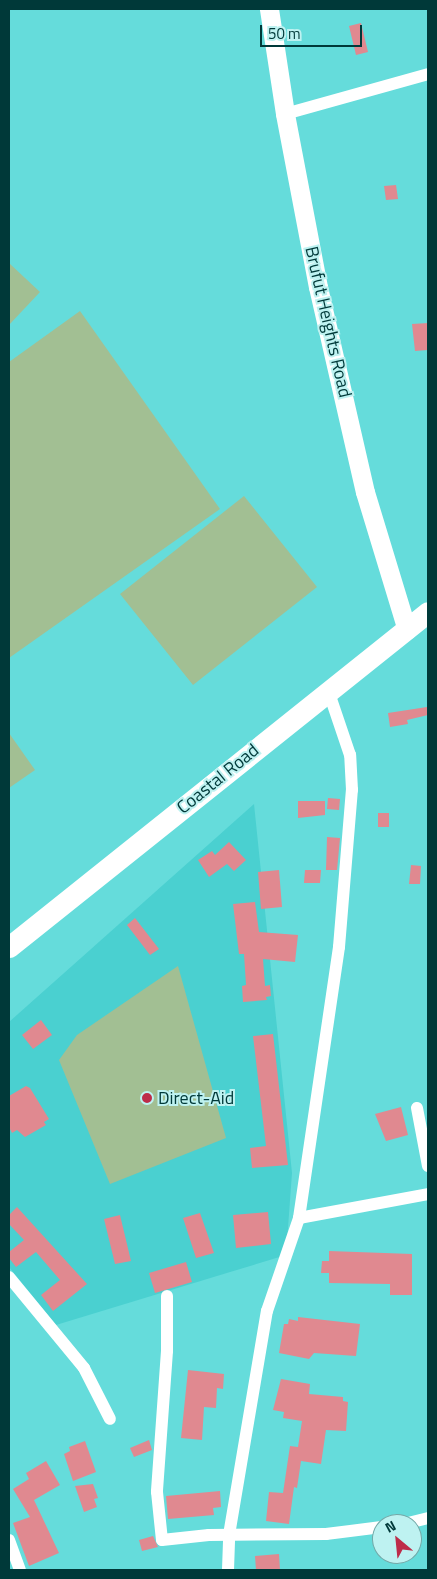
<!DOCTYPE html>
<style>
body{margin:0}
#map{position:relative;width:437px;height:1579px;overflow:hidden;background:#65dcdb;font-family:"Titillium Web",sans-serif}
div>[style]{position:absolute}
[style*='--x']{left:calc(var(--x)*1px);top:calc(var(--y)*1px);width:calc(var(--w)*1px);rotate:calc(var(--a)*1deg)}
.built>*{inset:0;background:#4ad0d0}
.green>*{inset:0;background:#a2bf93}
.building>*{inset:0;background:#e08990}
.street>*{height:12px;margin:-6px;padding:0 6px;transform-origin:6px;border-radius:6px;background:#fff}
.secondary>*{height:19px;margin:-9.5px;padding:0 9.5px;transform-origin:9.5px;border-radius:9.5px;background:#fff}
.primary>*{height:21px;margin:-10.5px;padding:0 10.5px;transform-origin:10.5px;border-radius:10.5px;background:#fff}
.dots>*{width:14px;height:14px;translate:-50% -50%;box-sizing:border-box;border:2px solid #bef2f1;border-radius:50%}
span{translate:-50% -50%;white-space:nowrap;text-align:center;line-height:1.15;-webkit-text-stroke:4px #bef2f1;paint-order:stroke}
.street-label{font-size:18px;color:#003939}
.poi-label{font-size:18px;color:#003939}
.left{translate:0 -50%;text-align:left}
.frame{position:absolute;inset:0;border:10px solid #003939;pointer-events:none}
.north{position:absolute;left:372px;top:1514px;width:50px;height:50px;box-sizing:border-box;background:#bef2f1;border:1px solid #72a8a7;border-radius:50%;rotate:332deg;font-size:14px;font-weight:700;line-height:20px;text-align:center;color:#003939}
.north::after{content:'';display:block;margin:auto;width:18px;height:22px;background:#bd2c49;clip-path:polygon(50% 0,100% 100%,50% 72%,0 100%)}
.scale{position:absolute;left:260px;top:25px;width:102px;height:22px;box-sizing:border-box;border:2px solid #003939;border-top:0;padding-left:6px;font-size:15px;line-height:18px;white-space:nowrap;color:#003939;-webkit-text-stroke:4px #bef2f1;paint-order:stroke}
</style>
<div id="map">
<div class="built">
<i style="clip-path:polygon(254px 804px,292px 1173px,286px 1255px,56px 1325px,9px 1267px,9px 1022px)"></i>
</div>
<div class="green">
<i style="clip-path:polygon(9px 263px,40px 292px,9px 325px)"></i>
<i style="clip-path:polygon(80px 311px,220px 509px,9px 658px,9px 362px)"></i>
<i style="clip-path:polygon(244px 496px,317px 587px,193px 685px,120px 594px)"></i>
<i style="clip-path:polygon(9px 733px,35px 770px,9px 788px)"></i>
<i style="clip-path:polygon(178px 966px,226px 1138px,110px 1184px,59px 1060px,77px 1035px)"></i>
</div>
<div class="building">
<i style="clip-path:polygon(361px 23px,368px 52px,356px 55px,349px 26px)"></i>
<i style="clip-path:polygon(396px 185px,398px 199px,386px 200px,384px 186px)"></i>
<i style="clip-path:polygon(428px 323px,428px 350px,415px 351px,412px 324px)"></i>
<i style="clip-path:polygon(427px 707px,428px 715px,407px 720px,408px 724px,390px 727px,388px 713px)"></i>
<i style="clip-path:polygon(328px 798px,340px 799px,339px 810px,327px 809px)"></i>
<i style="clip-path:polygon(298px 801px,325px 801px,325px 815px,298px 818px)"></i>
<i style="clip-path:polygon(378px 813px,389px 813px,389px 827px,378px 827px)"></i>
<i style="clip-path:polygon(327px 837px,340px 838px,337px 870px,326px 870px)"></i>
<i style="clip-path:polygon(229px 842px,246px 860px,234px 871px,227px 864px,209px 877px,198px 860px,212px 851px,215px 855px)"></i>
<i style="clip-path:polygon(411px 865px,421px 866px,420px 884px,409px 884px)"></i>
<i style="clip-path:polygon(279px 870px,282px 907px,261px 909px,258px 872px)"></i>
<i style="clip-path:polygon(305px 870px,321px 870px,320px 883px,304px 883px)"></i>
<i style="clip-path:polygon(255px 902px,259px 932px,298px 935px,295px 962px,263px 959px,265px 986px,270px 985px,271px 996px,266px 997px,267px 1000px,243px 1002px,242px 986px,246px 985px,244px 954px,239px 954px,233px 904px)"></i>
<i style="clip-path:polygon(135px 918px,159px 949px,150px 955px,127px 925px)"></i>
<i style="clip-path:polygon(41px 1020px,52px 1035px,33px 1049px,22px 1035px)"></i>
<i style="clip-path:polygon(273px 1034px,288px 1165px,252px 1168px,250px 1148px,266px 1146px,253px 1036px)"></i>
<i style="clip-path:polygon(26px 1086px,30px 1088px,49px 1119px,44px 1122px,46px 1125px,25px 1137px,17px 1130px,12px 1133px,9px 1127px,9px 1096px)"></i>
<i style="clip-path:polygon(401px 1107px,408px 1135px,386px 1141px,375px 1114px)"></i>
<i style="clip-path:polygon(17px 1207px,87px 1284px,53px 1311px,41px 1295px,60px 1280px,36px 1252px,16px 1267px,9px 1258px,9px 1252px,24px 1240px,9px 1224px,9px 1215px)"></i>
<i style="clip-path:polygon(268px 1212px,271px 1244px,236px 1248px,233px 1215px)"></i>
<i style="clip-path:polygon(200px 1213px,214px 1253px,196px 1258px,183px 1218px)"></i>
<i style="clip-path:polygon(120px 1215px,131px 1261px,115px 1264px,104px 1219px)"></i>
<i style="clip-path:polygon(329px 1251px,412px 1254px,412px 1295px,390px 1295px,390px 1284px,329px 1283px,329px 1273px,321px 1273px,322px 1261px,329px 1261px)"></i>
<i style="clip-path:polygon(186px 1262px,192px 1282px,155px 1293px,149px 1273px)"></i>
<i style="clip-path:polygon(298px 1317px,360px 1324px,356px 1356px,314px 1353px,309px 1359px,279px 1353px,284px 1324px,288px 1324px,289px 1319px,298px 1321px)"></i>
<i style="clip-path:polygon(188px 1370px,224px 1374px,223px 1389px,217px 1388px,216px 1408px,204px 1407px,202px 1440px,181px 1438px)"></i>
<i style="clip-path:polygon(281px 1379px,310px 1384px,309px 1394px,343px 1397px,343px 1401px,348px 1402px,346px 1431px,326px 1430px,321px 1464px,301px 1461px,297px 1488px,294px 1487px,289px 1524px,266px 1521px,269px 1492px,283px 1493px,290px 1446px,298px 1447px,302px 1421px,283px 1418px,284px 1412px,273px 1410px)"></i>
<i style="clip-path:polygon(149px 1440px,152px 1450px,134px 1457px,130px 1448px)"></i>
<i style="clip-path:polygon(85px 1441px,96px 1472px,73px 1481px,64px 1454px,70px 1451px,69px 1447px)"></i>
<i style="clip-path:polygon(46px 1461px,60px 1485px,34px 1500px,59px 1553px,29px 1566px,13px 1523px,30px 1517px,13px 1489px,29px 1479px,26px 1473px)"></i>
<i style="clip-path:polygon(93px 1484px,98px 1498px,94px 1499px,97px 1507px,84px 1512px,75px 1486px)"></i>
<i style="clip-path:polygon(220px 1491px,221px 1507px,213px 1508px,214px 1515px,168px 1519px,166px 1496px)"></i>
<i style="clip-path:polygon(153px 1536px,158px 1547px,142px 1551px,139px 1540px)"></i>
<i style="clip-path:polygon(279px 1554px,280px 1570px,256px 1570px,255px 1556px)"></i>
</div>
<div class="street">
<i style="--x:285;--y:114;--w:148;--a:-15.6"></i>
<i style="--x:417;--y:1108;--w:59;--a:79.3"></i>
<i style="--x:299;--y:1218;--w:131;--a:-10.5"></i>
<i style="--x:9;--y:1277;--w:118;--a:50.5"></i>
<i style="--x:84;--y:1368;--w:57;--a:63"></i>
<i style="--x:167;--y:1296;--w:55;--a:90"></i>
<i style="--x:167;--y:1351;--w:141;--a:94.1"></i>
<i style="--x:157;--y:1492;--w:48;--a:84.1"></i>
<i style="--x:162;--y:1540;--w:47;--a:-6.1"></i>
<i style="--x:209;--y:1535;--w:117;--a:-0.5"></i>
<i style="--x:326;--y:1534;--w:56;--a:-7.1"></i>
<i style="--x:404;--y:1524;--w:25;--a:-14"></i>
<i style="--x:9;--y:1540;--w:32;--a:70"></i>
<i style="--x:228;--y:1570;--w:35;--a:-88"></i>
<i style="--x:229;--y:1535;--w:227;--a:-80.4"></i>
<i style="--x:267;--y:1311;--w:98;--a:-71"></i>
<i style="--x:299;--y:1218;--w:274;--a:-81.6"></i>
<i style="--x:339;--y:947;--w:158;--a:-85.3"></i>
<i style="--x:352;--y:790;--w:35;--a:-93"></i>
<i style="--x:350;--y:755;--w:69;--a:-108.7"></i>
</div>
<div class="secondary">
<i style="--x:269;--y:9;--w:106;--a:81.3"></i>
<i style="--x:285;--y:114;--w:176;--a:79.2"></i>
<i style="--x:318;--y:287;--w:210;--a:77.1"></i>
<i style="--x:365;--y:492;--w:144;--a:73.1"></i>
</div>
<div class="primary">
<i style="--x:9;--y:947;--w:536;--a:-38.64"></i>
</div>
<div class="dots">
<i style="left:147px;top:1098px;background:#bd2c49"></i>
</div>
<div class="street-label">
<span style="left:328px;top:322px;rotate:77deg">Brufut Heights Road</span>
<span style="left:218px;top:779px;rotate:-39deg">Coastal Road</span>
</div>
<div class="poi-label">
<span class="left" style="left:158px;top:1098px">Direct-Aid</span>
</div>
<div class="frame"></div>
<div class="north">N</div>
<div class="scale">50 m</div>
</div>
